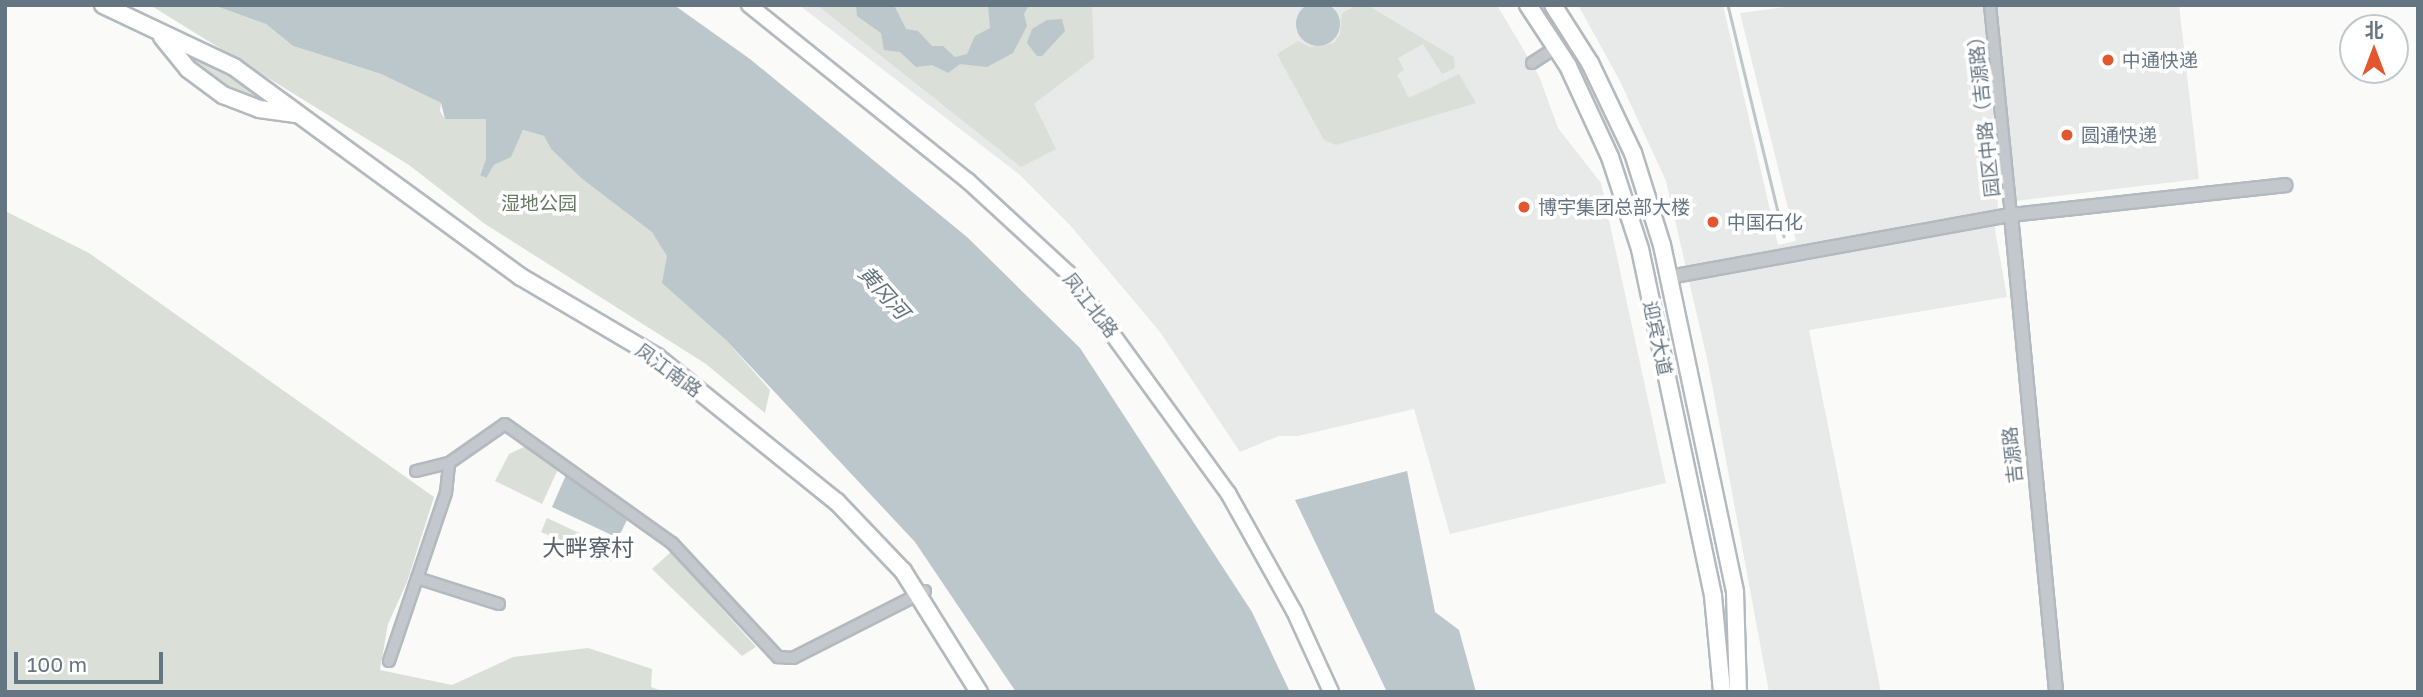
<!DOCTYPE html>
<meta charset="utf-8">
<style>
body{margin:0}
#map{position:relative;width:2423px;height:697px;overflow:hidden;background:#fafaf8;font-family:"Golos Text","Noto Sans SC",sans-serif}
div>[style]{position:absolute}
[style*='--x']{left:calc(var(--x)*1px);top:calc(var(--y)*1px);width:calc(var(--w)*1px);rotate:calc(var(--a)*1deg)}
.built>*{inset:0;background:#e8e9e9}
.green>*{inset:0;background:#dadfd7}
.water>*{inset:0;background:#bbc7cb}
.round{border-radius:50%}
.stream>*{height:2.5px;margin:-1.25px;padding:0 1.25px;transform-origin:1.25px;border-radius:1.25px;background:#bbc7cb}
.roads{filter:drop-shadow(2px 0 #b3babf) drop-shadow(-2px 0 #b3babf) drop-shadow(0 2px #b3babf) drop-shadow(0 -2px #b3babf)}
.minor>*{height:10px;margin:-5px;padding:0 5px;transform-origin:5px;border-radius:5px;background:#c3c8cc}
.tertiary>*{height:12px;margin:-6px;padding:0 6px;transform-origin:6px;border-radius:6px;background:#c3c8cc}
.secondary>*{height:14px;margin:-7px;padding:0 7px;transform-origin:7px;border-radius:7px;background:#fff}
.primary>*{height:16px;margin:-8px;padding:0 8px;transform-origin:8px;border-radius:8px;background:#fff}
.dots>*{width:19px;height:19px;translate:-50% -50%;box-sizing:border-box;border:4px solid #fff;border-radius:50%}
span{translate:-50% -50%;white-space:nowrap;text-align:center;line-height:1.15;-webkit-text-stroke:7px #fff;paint-order:stroke}
.poi-label{font-size:19px;color:#657683}
.left{translate:0 -50%;text-align:left}
.street-label{font-size:19px;color:#657683}
.park-label{font-size:19px;color:#687a64}
.water-label{font-size:21px;color:#60757c;font-style:italic}
.quarter-label{font-size:23px;color:#57646e}
.frame{position:absolute;inset:0;border:7px solid #657683;pointer-events:none}
.north{position:absolute;left:2339px;top:14px;width:70px;height:70px;box-sizing:border-box;background:#fff;border:2px solid #c1c8cd;border-radius:50%;rotate:0deg;font-size:19px;font-weight:700;line-height:28px;text-align:center;color:#657683}
.north::after{content:'';display:block;margin:auto;width:24px;height:32px;background:#e4572e;clip-path:polygon(50% 0,100% 100%,50% 72%,0 100%)}
.scale{position:absolute;left:14px;top:652px;width:149px;height:32px;box-sizing:border-box;border:4px solid #657683;border-top:0;padding-left:9px;font-size:21px;line-height:24px;white-space:nowrap;color:#657683;-webkit-text-stroke:5px #fff;paint-order:stroke}
</style>
<div id="map">
<div class="built">
<i style="clip-path:polygon(799px 5px,1497px 5px,1539px 76px,1558px 128px,1601px 183px,1666px 483px,1450px 534px,1414px 409px,1298px 436px,1279px 436px,1240px 452px,1160px 332px,1070px 225px,1020px 175px)"></i>
<i style="clip-path:polygon(1578px 5px,1723px 5px,1778px 245px,1796px 241px,1740px 13px,1800px 5px,1987px 5px,1998px 209px,1995px 230px,2007px 297px,1809px 330px,1881px 692px,1769px 692px,1708px 363px,1666px 181px,1620px 81px)"></i>
<i style="clip-path:polygon(1993px 5px,2179px 5px,2199px 179px,2016px 201px)"></i>
</div>
<div class="green">
<i style="clip-path:polygon(150px 5px,213px 5px,266px 24px,293px 46px,381px 74px,441px 103px,440px 111px,445px 119px,486px 119px,486px 159px,480px 174px,485px 178px,494px 165px,511px 156px,523px 130px,544px 136px,551px 149px,581px 178px,652px 231px,725px 339px,770px 390px,765px 413px,706px 364px,485px 224px,409px 165px)"></i>
<i style="clip-path:polygon(817px 5px,1092px 5px,1094px 58px,1034px 104px,1056px 149px,1021px 167px)"></i>
<i style="clip-path:polygon(1357px 5px,1367px 5px,1454px 57px,1455px 68px,1442px 74px,1423px 44px,1398px 58px,1404px 70px,1397px 75px,1409px 98px,1459px 74px,1476px 103px,1336px 145px,1324px 140px,1277px 54px,1298px 41px,1310px 47px,1334px 43px,1340px 34px,1342px 13px)"></i>
<i style="clip-path:polygon(187px 55px,222px 68px,271px 103px,238px 95px,203px 73px)"></i>
<i style="clip-path:polygon(5px 211px,89px 253px,434px 497px,407px 582px,388px 624px,380px 670px,452px 685px,513px 657px,588px 648px,652px 669px,651px 687px,665px 692px,5px 692px)"></i>
<i style="clip-path:polygon(526px 446px,559px 467px,542px 504px,495px 481px,509px 454px)"></i>
<i style="clip-path:polygon(547px 518px,616px 550px,611px 561px,541px 532px)"></i>
<i style="clip-path:polygon(671px 552px,756px 647px,742px 656px,652px 569px)"></i>
</div>
<div class="water">
<i class="round" style="left:1296px;top:2px;width:44px;height:44px"></i>
<i style="clip-path:polygon(213px 5px,674px 5px,750px 59px,967px 237px,1080px 348px,1252px 612px,1290px 692px,1016px 692px,915px 542px,725px 339px,662px 283px,667px 256px,652px 232px,581px 178px,551px 149px,544px 136px,523px 130px,511px 157px,494px 165px,486px 178px,480px 175px,486px 159px,486px 119px,445px 119px,441px 103px,381px 74px,293px 46px,266px 24px)"></i>
<i style="clip-path:polygon(856px 5px,894px 5px,906px 29px,918px 31px,932px 46px,943px 46px,955px 57px,967px 54px,975px 36px,990px 28px,988px 5px,1029px 5px,1024px 14px,1027px 26px,1013px 53px,987px 67px,960px 64px,948px 73px,932px 65px,916px 67px,900px 52px,884px 50px,881px 33px,857px 16px)"></i>
<i style="clip-path:polygon(1062px 19px,1065px 31px,1042px 56px,1037px 56px,1027px 43px,1032px 29px,1047px 20px)"></i>
<i style="clip-path:polygon(1407px 471px,1435px 612px,1459px 630px,1476px 692px,1387px 692px,1295px 500px)"></i>
<i style="clip-path:polygon(566px 475px,627px 520px,618px 538px,552px 507px)"></i>
</div>
<div class="stream">
<i style="--x:1728;--y:5;--w:238;--a:76.4"></i>
</div>
<div class="roads">
<div class="minor">
<i style="--x:1990;--y:5;--w:211;--a:84.3"></i>
<i style="--x:1532;--y:63;--w:31;--a:-33"></i>
<i style="--x:416;--y:471;--w:34;--a:-14"></i>
<i style="--x:449;--y:463;--w:68;--a:-34.9"></i>
<i style="--x:505;--y:424;--w:205;--a:35.5"></i>
<i style="--x:672;--y:543;--w:156;--a:47.1"></i>
<i style="--x:778;--y:657;--w:15;--a:4"></i>
<i style="--x:793;--y:658;--w:148;--a:-26.9"></i>
<i style="--x:417;--y:578;--w:86;--a:17.6"></i>
<i style="--x:389;--y:661;--w:177;--a:-71.3"></i>
<i style="--x:446;--y:493;--w:30;--a:-84"></i>
</div>
<div class="tertiary">
<i style="--x:2011;--y:215;--w:479;--a:84.6"></i>
<i style="--x:1669;--y:277;--w:348;--a:-10.3"></i>
<i style="--x:2011;--y:215;--w:276;--a:-6.2"></i>
</div>
<div class="secondary">
<i style="--x:749;--y:5;--w:281;--a:38.8"></i>
<i style="--x:968;--y:181;--w:136;--a:42.6"></i>
<i style="--x:1068;--y:273;--w:272;--a:54"></i>
<i style="--x:1228;--y:493;--w:135;--a:60.8"></i>
<i style="--x:1294;--y:611;--w:89;--a:65.4"></i>
</div>
<div class="primary">
<i style="--x:103;--y:5;--w:145;--a:25.3"></i>
<i style="--x:234;--y:67;--w:356;--a:36.2"></i>
<i style="--x:521;--y:277;--w:158;--a:30.5"></i>
<i style="--x:657;--y:357;--w:231;--a:38.9"></i>
<i style="--x:837;--y:502;--w:95;--a:46.3"></i>
<i style="--x:903;--y:571;--w:143;--a:57.9"></i>
<i style="--x:1528;--y:5;--w:73;--a:56.7"></i>
<i style="--x:1568;--y:66;--w:100;--a:65.2"></i>
<i style="--x:1610;--y:157;--w:97;--a:71.9"></i>
<i style="--x:1640;--y:249;--w:355;--a:78.1"></i>
<i style="--x:1713;--y:596;--w:96;--a:84.6"></i>
<i style="--x:1553;--y:5;--w:69;--a:57.5"></i>
<i style="--x:1590;--y:63;--w:100;--a:64.5"></i>
<i style="--x:1633;--y:153;--w:96;--a:72.5"></i>
<i style="--x:1662;--y:245;--w:355;--a:78.1"></i>
<i style="--x:1735;--y:592;--w:100;--a:88.3"></i>
<i style="--x:162;--y:37;--w:41;--a:50.9"></i>
<i style="--x:188;--y:69;--w:44;--a:36.6"></i>
<i style="--x:223;--y:95;--w:39;--a:21"></i>
<i style="--x:259;--y:109;--w:37;--a:8"></i>
</div>
</div>
<div class="dots">
<i style="left:2108px;top:60px;background:#e4572e"></i>
<i style="left:2067px;top:135px;background:#e4572e"></i>
<i style="left:1524px;top:207px;background:#e4572e"></i>
<i style="left:1713px;top:222px;background:#e4572e"></i>
</div>
<div class="poi-label">
<span class="left" style="left:2122px;top:60px">中通快递</span>
<span class="left" style="left:2081px;top:135px">圆通快递</span>
<span class="left" style="left:1538px;top:207px">博宇集团总部大楼</span>
<span class="left" style="left:1727px;top:222px">中国石化</span>
</div>
<div class="street-label">
<span style="left:1983px;top:112px;rotate:-96deg">园区中路（吉源路）</span>
<span style="left:1091px;top:305px;rotate:52deg">凤江北路</span>
<span style="left:1658px;top:338px;rotate:78deg">迎宾大道</span>
<span style="left:669px;top:370px;rotate:36deg">凤江南路</span>
<span style="left:2012px;top:455px;rotate:-96deg">吉源路</span>
</div>
<div class="park-label">
<span style="left:539px;top:203px">湿地公园</span>
</div>
<div class="water-label">
<span style="left:884px;top:292px;rotate:48deg">黄冈河</span>
</div>
<div class="quarter-label">
<span style="left:588px;top:547px">大畔寮村</span>
</div>
<div class="frame"></div>
<div class="north">北</div>
<div class="scale">100 m</div>
</div>
